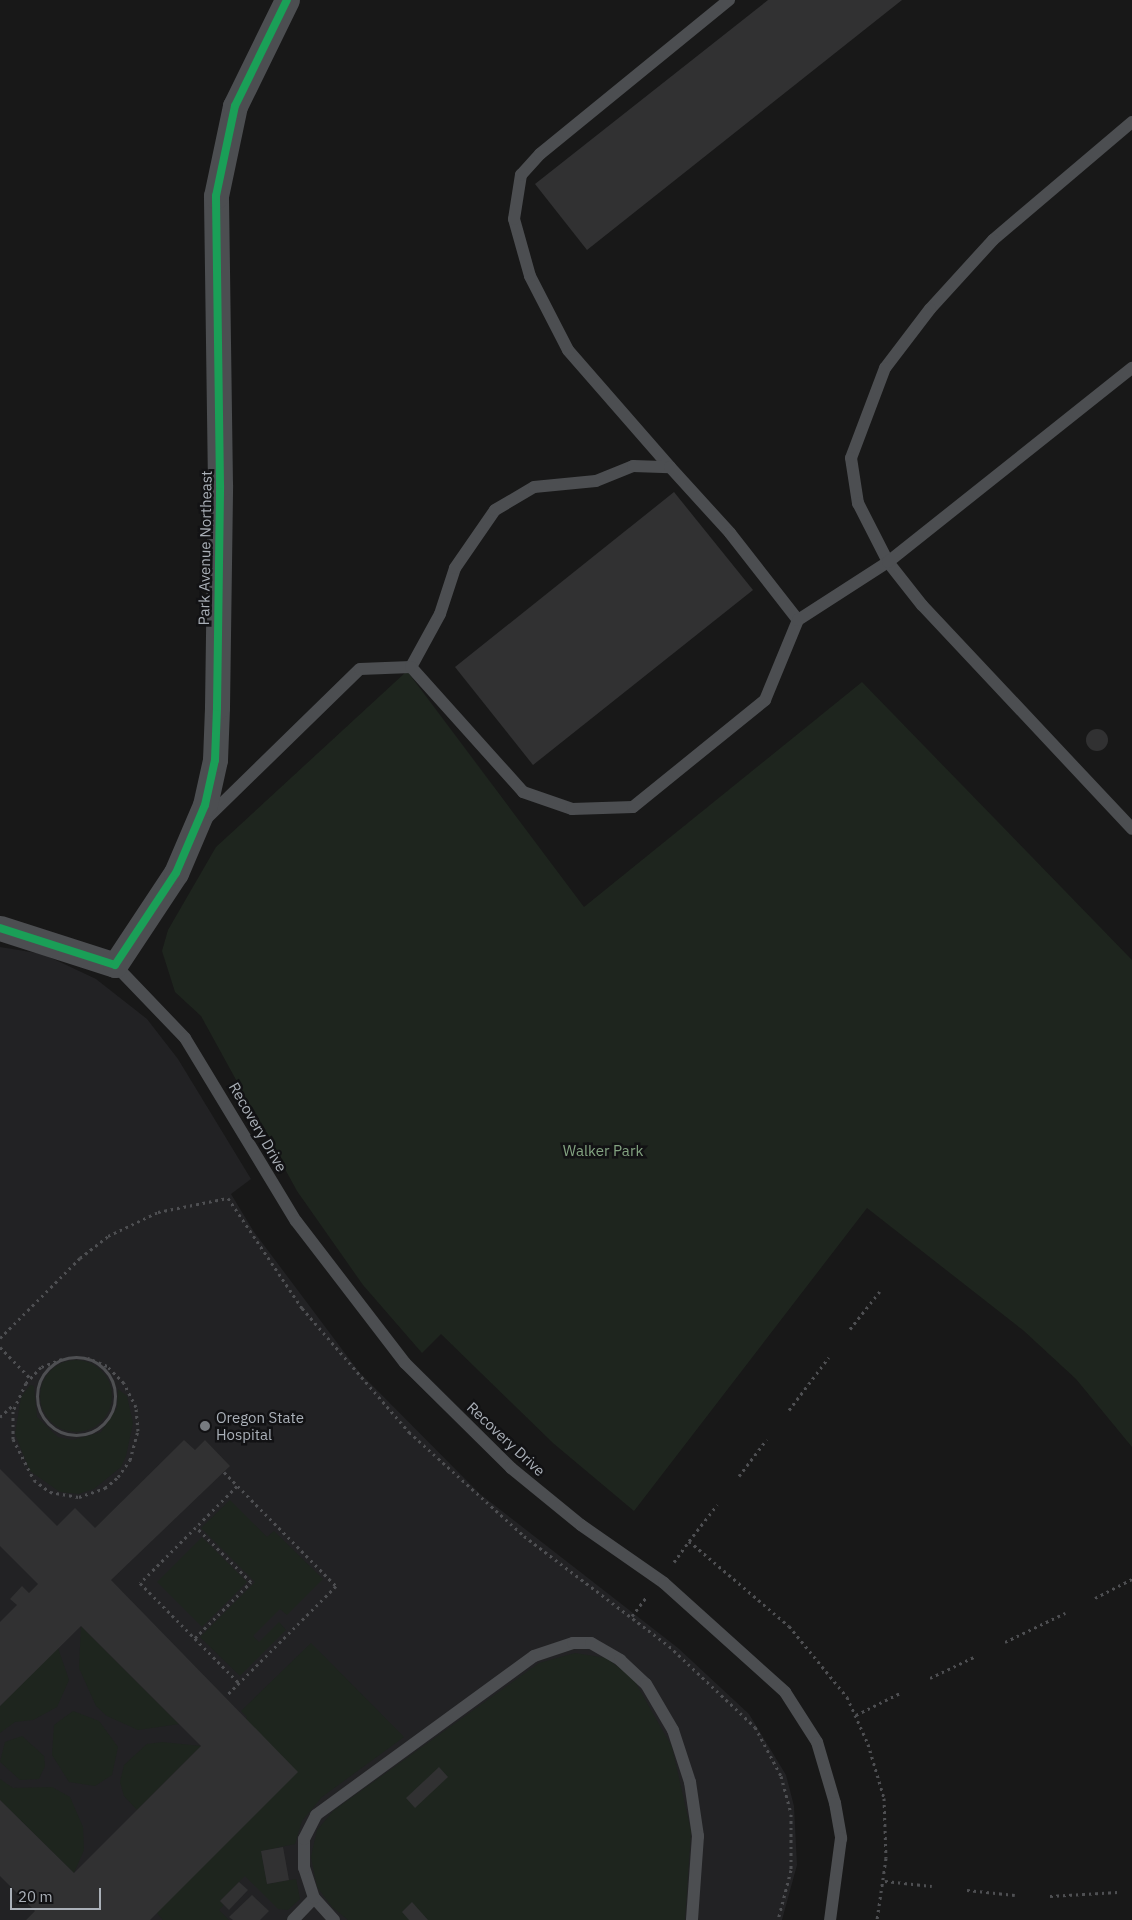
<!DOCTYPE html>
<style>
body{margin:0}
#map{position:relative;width:1132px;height:1920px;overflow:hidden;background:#181818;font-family:"IBM Plex Sans",sans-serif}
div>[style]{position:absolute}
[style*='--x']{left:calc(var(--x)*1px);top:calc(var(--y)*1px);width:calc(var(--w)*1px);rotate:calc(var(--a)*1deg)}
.built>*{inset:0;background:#222224}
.green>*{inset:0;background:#1e251e}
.round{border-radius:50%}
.building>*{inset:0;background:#313132}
.path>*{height:3px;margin-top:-1.5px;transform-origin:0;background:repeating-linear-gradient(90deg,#4e4f52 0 2.5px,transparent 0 6.5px)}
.path>.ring{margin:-1.5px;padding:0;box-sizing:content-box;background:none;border:3px solid #4e4f52;border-radius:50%}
.lane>*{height:12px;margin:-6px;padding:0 6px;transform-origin:6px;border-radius:6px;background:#4c4e51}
.street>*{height:25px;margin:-12.5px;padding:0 12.5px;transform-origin:12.5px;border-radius:12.5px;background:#4c4e51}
.cycleway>*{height:8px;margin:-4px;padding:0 4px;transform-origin:4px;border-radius:4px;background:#1a9f57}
.dots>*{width:14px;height:14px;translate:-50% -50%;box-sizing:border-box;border:2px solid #121214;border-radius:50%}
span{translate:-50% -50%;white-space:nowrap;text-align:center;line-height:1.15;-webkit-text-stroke:5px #121214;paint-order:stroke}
.street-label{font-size:15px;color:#aab0b8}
.park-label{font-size:15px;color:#83a381}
.poi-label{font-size:15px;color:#aab0b8}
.left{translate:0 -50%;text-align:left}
.scale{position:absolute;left:10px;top:1888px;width:91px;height:22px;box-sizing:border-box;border:2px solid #aab0b8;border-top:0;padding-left:6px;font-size:15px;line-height:18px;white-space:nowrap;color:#aab0b8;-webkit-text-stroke:4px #121214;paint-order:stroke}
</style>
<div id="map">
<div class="built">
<i style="clip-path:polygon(0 947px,43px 954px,96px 979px,147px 1019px,178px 1059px,251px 1179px,231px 1194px,254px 1232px,359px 1372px,480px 1494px,678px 1648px,749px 1714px,786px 1775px,794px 1806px,797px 1865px,782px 1920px,0 1920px)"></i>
</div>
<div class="green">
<i style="clip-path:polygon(407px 671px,584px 907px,862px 682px,1132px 960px,1132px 1447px,1076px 1379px,1024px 1331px,867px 1208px,634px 1511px,553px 1443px,441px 1334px,422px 1353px,363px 1285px,297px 1191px,201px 1016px,175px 992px,162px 951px,168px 930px,216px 847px)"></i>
<i class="round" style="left:40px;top:1360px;width:72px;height:72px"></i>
<i style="clip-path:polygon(30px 1385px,34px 1386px,37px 1417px,58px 1437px,73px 1440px,101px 1432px,117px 1408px,118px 1389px,127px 1396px,133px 1423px,126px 1456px,121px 1467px,94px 1489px,79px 1494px,60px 1492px,30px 1471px,15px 1434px,21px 1397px)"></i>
<i style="clip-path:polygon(230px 1500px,267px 1537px,274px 1531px,323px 1579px,287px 1615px,280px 1609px,253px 1636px,259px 1642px,279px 1622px,286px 1630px,240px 1676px,200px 1637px,255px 1582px,201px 1528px)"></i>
<i style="clip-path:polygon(202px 1537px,247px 1582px,202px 1627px,157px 1582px)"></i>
<i style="clip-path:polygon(81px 1626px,179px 1724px,138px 1730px,107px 1716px,96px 1706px,79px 1668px)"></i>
<i style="clip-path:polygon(311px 1643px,404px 1737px,322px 1797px,302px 1821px,295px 1844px,261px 1851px,267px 1884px,296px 1879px,300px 1899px,288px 1910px,278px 1909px,245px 1876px,220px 1901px,224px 1905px,219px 1910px,229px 1920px,163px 1920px,157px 1913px,247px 1717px,241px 1711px)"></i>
<i style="clip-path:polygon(58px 1648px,69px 1680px,57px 1707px,33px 1720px,15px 1722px,0 1733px,0 1706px)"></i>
<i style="clip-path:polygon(575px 1653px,606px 1658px,633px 1678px,672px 1747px,691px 1831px,685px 1920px,348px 1920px,332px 1907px,317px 1887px,311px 1857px,317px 1830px,333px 1811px,539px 1663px)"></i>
<i style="clip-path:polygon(73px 1711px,99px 1721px,118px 1747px,112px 1775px,95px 1786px,69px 1782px,52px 1755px,54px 1725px)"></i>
<i style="clip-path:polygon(22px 1736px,44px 1756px,45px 1766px,39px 1779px,20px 1780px,0 1762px,5px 1742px)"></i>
<i style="clip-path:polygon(162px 1742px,201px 1746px,137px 1810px,124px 1796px,120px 1782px,124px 1765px,147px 1744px)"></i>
<i style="clip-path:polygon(0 1779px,13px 1788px,52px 1787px,70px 1797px,83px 1827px,84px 1850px,74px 1873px,0 1800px)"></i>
</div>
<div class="building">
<i style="clip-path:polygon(768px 0,902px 0,587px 250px,535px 184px)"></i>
<i style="clip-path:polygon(674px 492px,753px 590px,533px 765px,455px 667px)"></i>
<i class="round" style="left:1086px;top:729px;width:22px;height:22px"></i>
<i style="clip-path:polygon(184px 1440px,195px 1450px,205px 1440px,230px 1466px,111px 1580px,298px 1772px,150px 1920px,26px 1920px,35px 1911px,0 1876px,0 1800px,74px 1873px,201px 1746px,81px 1626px,0 1706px,0 1622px,17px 1605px,10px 1599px,22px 1586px,29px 1593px,38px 1584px,0 1546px,0 1469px,57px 1526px,75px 1508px,95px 1528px)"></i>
<i style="clip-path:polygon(439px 1767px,448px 1777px,415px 1808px,406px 1798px)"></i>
<i style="clip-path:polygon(283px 1847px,289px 1880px,267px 1884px,261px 1851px)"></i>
<i style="clip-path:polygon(239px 1882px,248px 1890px,229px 1910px,220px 1901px)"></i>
<i style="clip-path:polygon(252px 1895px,269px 1911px,260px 1920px,233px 1920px,229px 1917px)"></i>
<i style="clip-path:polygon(412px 1902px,428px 1920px,409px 1920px,402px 1912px)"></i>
</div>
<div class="path">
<i style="--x:850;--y:1329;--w:48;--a:-51.7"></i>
<i style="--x:0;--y:1338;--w:113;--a:-45"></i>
<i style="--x:80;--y:1258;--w:36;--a:-38"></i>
<i style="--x:108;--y:1236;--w:55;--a:-25.6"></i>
<i style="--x:158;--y:1212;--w:71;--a:-11.3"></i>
<i style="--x:228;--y:1198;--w:133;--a:56.1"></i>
<i style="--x:302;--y:1308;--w:164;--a:49.2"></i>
<i style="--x:409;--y:1432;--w:155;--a:42.1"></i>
<i style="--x:524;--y:1536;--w:182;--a:37.2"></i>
<i style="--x:669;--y:1646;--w:118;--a:43.3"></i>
<i style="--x:755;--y:1727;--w:55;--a:62"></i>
<i style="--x:781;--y:1776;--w:39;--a:75"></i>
<i style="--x:791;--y:1814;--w:56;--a:90"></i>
<i style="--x:791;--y:1870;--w:52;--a:104.6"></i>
<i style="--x:0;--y:1347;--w:43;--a:45.9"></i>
<i class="ring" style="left:37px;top:1357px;width:75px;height:75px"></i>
<i style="--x:62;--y:1359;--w:22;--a:159"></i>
<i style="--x:41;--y:1367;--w:22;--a:133"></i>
<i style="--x:26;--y:1383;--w:31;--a:115"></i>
<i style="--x:13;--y:1411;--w:28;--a:90"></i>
<i style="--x:13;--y:1439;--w:46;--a:62.9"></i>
<i style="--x:34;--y:1480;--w:20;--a:37"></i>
<i style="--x:50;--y:1492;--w:29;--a:10"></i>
<i style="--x:79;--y:1497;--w:28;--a:-19"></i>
<i style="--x:105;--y:1488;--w:17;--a:-40"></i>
<i style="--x:118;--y:1477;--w:21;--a:-55"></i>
<i style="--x:130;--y:1460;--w:30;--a:-75"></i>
<i style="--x:138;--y:1431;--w:24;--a:-95"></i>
<i style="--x:136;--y:1407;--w:27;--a:-117"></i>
<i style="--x:124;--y:1383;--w:24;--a:-135"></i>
<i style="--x:107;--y:1366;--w:21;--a:-157"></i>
<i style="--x:789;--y:1410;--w:66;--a:-53"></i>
<i style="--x:0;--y:1417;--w:19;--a:-43"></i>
<i style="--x:224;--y:1472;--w:160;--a:45.5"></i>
<i style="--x:336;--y:1586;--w:156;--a:135"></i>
<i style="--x:739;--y:1476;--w:46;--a:-52.9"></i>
<i style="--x:237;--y:1486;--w:137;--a:135"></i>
<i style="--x:140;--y:1583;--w:141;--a:45.3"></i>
<i style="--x:689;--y:1541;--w:46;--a:-52.1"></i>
<i style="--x:674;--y:1562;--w:26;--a:-54"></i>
<i style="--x:689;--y:1541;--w:131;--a:40.4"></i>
<i style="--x:789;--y:1626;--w:92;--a:50.8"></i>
<i style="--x:847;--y:1697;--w:51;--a:65.9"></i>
<i style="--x:868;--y:1744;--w:56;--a:73.5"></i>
<i style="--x:884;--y:1798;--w:60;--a:88.1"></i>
<i style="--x:886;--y:1858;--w:63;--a:98.3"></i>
<i style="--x:1095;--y:1598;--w:42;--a:-27.2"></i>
<i style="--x:632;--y:1616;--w:25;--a:-53"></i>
<i style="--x:195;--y:1638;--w:79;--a:-45"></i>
<i style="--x:251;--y:1582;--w:78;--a:-135"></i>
<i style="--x:1005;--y:1642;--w:67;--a:-25.8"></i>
<i style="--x:930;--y:1678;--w:49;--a:-25.5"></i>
<i style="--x:856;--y:1715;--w:49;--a:-26.6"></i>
<i style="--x:885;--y:1881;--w:47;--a:6.1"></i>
<i style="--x:967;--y:1890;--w:48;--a:5.9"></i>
<i style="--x:1050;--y:1896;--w:68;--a:-3.4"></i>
</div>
<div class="lane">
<i style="--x:1132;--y:122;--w:182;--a:139.7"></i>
<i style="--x:993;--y:240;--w:93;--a:132.4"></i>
<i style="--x:930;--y:309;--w:74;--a:127.3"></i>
<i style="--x:885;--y:368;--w:96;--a:110.7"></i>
<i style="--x:851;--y:458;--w:46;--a:81.2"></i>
<i style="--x:858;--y:503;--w:66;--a:63"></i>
<i style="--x:888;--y:562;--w:55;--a:51.7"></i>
<i style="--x:922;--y:605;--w:307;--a:46.8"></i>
<i style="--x:670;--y:467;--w:155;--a:-131.1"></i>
<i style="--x:568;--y:350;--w:83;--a:-117.2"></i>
<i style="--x:530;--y:276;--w:59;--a:-105.7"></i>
<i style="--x:514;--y:219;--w:45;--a:-81"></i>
<i style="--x:521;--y:175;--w:28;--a:-48"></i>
<i style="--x:540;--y:154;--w:244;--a:-39.2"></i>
<i style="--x:411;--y:667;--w:60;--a:-61.3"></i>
<i style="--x:440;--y:614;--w:48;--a:-71.9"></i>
<i style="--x:455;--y:568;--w:70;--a:-55.4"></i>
<i style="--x:495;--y:510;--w:45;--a:-30.5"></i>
<i style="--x:534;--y:487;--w:62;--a:-5.5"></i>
<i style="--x:596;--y:481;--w:40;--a:-22"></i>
<i style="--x:633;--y:466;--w:37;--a:2"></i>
<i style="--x:670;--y:467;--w:89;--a:47.7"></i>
<i style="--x:730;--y:533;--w:110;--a:52"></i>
<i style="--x:205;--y:820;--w:216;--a:-44.3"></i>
<i style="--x:360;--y:669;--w:51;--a:-2.2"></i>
<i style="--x:411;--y:667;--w:168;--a:48.1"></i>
<i style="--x:523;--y:792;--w:52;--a:19.1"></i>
<i style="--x:572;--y:809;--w:61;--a:-1.9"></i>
<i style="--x:633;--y:807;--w:170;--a:-39"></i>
<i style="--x:765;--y:700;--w:87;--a:-67.6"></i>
<i style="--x:798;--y:620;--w:107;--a:-32.8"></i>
<i style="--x:888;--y:562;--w:312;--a:-38.5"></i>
<i style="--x:115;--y:965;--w:101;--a:46.2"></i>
<i style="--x:185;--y:1038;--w:214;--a:58.8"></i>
<i style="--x:296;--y:1221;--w:179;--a:52.5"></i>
<i style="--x:405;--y:1363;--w:149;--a:44.7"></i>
<i style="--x:511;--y:1468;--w:90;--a:39.2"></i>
<i style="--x:581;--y:1525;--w:101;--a:34.9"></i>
<i style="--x:664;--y:1583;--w:163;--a:42"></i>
<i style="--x:785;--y:1692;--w:59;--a:57.4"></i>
<i style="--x:817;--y:1742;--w:64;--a:73.6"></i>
<i style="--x:835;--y:1803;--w:36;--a:80"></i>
<i style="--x:841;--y:1838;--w:83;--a:97.6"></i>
<i style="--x:293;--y:1920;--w:30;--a:-46"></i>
<i style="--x:334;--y:1920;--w:30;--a:-132"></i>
<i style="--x:314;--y:1898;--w:32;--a:-108"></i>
<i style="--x:304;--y:1868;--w:29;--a:-90"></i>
<i style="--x:304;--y:1839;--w:27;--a:-63"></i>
<i style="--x:316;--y:1815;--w:270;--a:-36.1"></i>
<i style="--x:534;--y:1656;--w:41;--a:-18.4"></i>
<i style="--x:573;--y:1643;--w:18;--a:0"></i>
<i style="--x:591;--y:1643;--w:34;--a:30"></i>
<i style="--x:620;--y:1660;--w:35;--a:43"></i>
<i style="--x:646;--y:1684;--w:53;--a:59.6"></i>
<i style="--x:673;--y:1730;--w:55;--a:71.9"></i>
<i style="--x:690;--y:1782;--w:55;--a:81.6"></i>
<i style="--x:698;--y:1836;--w:84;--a:94.1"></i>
</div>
<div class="street">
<i style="--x:0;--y:928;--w:121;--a:17.8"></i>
<i style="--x:115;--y:965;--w:110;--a:-56.5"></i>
<i style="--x:176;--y:873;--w:74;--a:-66.9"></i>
<i style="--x:205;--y:805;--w:46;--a:-77.5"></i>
<i style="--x:215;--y:760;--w:53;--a:-87.8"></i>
<i style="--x:217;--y:707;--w:222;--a:-89.2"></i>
<i style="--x:220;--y:485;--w:289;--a:-90.8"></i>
<i style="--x:216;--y:196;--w:92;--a:-78.1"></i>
<i style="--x:235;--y:106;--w:118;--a:-63.9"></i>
</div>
<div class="cycleway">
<i style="--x:0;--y:928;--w:121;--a:17.8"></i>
<i style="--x:115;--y:965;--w:110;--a:-56.5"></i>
<i style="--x:176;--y:873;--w:74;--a:-66.9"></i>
<i style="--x:205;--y:805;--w:46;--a:-77.5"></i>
<i style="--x:215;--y:760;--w:53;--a:-87.8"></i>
<i style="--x:217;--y:707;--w:222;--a:-89.2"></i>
<i style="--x:220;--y:485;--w:289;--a:-90.8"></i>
<i style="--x:216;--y:196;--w:92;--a:-78.1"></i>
<i style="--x:235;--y:106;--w:118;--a:-63.9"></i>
</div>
<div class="dots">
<i style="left:205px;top:1426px;background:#777b80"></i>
</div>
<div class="street-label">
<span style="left:205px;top:548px;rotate:-89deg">Park Avenue Northeast</span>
<span style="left:258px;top:1127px;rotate:60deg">Recovery Drive</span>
<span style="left:506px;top:1439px;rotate:43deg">Recovery Drive</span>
</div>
<div class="park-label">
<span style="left:603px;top:1151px">Walker Park</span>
</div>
<div class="poi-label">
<span class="left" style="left:216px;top:1426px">Oregon State<br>Hospital</span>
</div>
<div class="scale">20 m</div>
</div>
